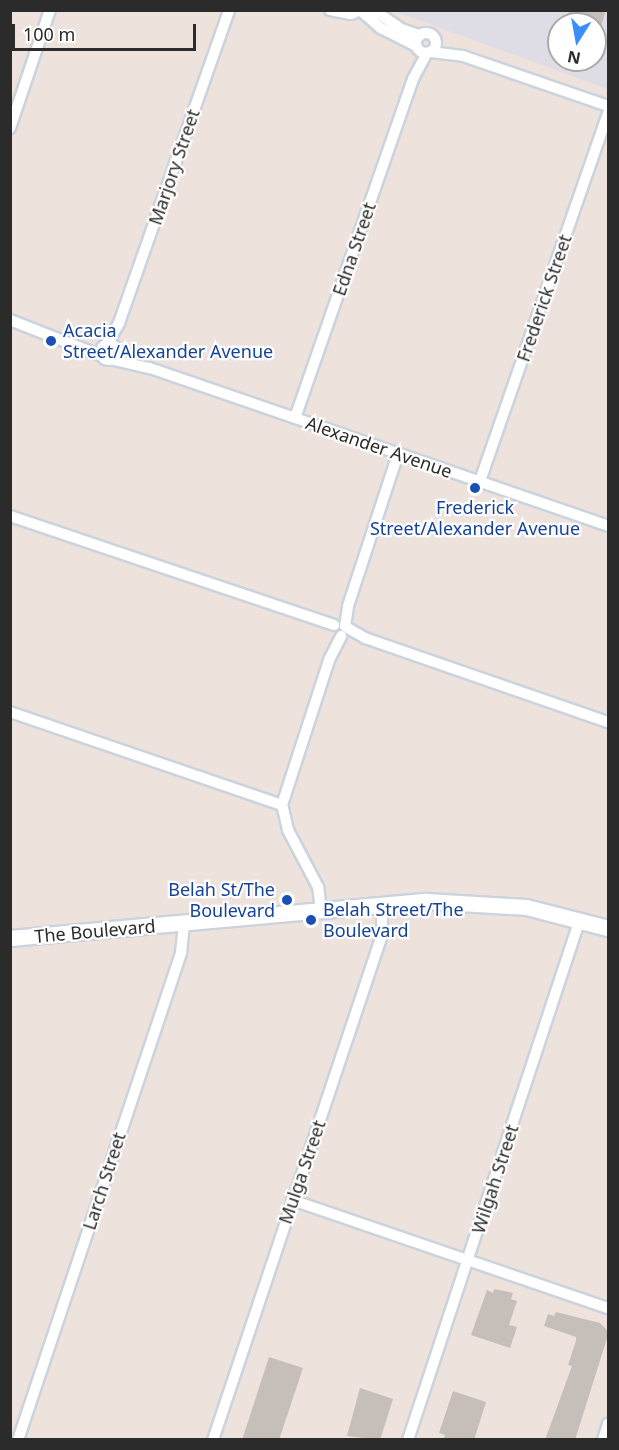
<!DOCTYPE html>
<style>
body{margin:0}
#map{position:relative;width:619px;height:1450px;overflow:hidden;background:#eee2dd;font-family:"Noto Sans",sans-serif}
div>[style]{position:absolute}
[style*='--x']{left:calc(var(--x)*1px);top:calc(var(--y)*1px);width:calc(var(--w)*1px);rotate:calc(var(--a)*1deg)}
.industrial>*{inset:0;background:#dedde6}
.building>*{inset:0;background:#c6beb8}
.roads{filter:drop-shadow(2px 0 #cbd3dd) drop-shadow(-2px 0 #cbd3dd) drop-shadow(0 2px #cbd3dd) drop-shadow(0 -2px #cbd3dd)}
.street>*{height:10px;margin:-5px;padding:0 5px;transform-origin:5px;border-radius:5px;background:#fff}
.street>.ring{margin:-5px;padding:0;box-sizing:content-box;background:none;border:10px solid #fff;border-radius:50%}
.secondary>*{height:15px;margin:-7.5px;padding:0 7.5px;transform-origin:7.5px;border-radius:7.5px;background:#fff}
.dots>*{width:16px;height:16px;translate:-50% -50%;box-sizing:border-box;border:3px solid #fff;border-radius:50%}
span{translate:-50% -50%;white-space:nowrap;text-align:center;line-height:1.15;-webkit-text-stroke:4.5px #fff;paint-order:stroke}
.street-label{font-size:18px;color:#2b2b2b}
.transit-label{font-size:18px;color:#164399}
.left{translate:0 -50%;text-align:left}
.right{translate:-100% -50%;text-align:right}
.frame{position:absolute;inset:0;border:12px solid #2b2b2b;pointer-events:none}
.north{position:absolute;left:547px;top:12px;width:60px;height:60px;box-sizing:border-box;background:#fff;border:2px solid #aaa;border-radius:50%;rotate:191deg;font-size:16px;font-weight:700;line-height:24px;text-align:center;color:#2b2b2b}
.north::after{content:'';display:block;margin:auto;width:21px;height:27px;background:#388fff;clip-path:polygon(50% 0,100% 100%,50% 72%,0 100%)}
.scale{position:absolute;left:12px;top:24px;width:184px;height:27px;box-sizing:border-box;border:3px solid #2b2b2b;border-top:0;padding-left:8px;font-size:18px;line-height:21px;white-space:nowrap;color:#2b2b2b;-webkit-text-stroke:4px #fff;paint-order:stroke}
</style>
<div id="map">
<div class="industrial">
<i style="clip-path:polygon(evenodd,394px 11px,608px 11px,608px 89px,394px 11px,559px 24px,595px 24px,595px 60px,559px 60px,559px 24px)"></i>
</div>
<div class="building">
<i style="clip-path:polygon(563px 10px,606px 10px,601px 26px)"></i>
<i style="clip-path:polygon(494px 1289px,513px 1293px,511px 1299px,517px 1301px,509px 1325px,517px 1327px,510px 1348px,471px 1335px,487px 1290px,493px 1293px)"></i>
<i style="clip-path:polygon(556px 1312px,600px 1323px,609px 1332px,575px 1440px,545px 1440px,572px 1366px,568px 1365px,576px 1341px,576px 1337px,544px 1326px,548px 1314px,554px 1316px)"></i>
<i style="clip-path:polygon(269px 1357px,303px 1368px,279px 1440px,242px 1440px)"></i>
<i style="clip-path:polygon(360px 1388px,393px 1399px,380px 1440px,347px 1436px)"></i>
<i style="clip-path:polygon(453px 1391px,486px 1402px,474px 1440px,443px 1440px,445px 1435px,439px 1433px)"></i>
</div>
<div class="roads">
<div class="street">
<i style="--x:330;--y:10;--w:21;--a:11"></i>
<i style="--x:351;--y:14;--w:11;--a:-22"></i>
<i style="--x:360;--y:10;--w:28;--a:41"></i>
<i style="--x:381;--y:28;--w:39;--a:27"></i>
<i style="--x:374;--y:10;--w:33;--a:35"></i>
<i style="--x:401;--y:29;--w:20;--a:18"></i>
<i class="ring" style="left:416px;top:33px;width:10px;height:10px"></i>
<i style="--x:431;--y:52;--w:32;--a:7"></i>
<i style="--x:463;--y:56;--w:153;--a:19"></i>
<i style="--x:10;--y:128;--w:125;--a:-71.3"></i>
<i style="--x:10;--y:320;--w:99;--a:21.4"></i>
<i class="ring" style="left:101px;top:344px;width:6px;height:6px"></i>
<i style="--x:107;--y:344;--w:24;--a:-60"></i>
<i style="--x:119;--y:323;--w:332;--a:-70.6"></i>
<i style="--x:114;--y:360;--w:37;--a:13"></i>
<i style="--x:150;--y:368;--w:484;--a:19"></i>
<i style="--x:295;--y:418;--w:359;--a:-70.8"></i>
<i style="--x:413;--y:79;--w:30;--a:-62"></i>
<i style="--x:480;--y:481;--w:389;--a:-70.8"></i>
<i style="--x:10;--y:516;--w:342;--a:18.6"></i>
<i style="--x:345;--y:626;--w:20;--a:-81"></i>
<i style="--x:348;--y:606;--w:160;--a:-71.8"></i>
<i style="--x:346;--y:627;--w:22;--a:30"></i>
<i style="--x:365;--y:638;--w:257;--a:19.1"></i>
<i style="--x:10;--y:712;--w:287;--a:18.9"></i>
<i style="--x:321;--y:910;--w:23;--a:-97"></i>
<i style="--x:318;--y:887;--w:64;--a:-117.8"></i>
<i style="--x:288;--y:830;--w:26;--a:-103"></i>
<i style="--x:282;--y:805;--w:152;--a:-72"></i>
<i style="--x:329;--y:660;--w:27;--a:-63"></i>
<i style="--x:292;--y:1200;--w:334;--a:18.9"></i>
<i style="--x:18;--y:1440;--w:514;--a:-71.49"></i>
<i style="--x:181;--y:953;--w:31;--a:-84"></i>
<i style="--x:213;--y:1440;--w:533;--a:-71.5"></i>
<i style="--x:382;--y:935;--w:31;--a:-90"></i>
<i style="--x:408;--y:1440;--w:549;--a:-71.73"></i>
<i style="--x:603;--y:1440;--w:17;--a:-73"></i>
</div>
<div class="secondary">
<i style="--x:10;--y:938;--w:418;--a:-5.1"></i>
<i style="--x:426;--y:901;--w:100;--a:3.4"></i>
<i style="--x:526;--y:907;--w:85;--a:14.4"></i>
</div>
</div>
<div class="dots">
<i style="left:51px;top:341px;background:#1a4fb4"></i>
<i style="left:475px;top:488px;background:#1a4fb4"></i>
<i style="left:287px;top:900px;background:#1a4fb4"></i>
<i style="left:311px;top:920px;background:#1a4fb4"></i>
</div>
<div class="street-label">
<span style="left:174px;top:167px;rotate:-71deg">Marjory Street</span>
<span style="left:354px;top:249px;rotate:-71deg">Edna Street</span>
<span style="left:544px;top:298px;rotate:-71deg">Frederick Street</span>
<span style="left:379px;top:447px;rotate:19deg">Alexander Avenue</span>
<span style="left:95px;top:931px;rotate:-5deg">The Boulevard</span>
<span style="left:302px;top:1172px;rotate:-71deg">Mulga Street</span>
<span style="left:495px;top:1179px;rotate:-72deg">Wilgah Street</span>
<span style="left:104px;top:1181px;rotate:-72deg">Larch Street</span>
</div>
<div class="transit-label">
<span class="left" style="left:63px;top:341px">Acacia<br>Street/Alexander Avenue</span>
<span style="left:475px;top:518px">Frederick<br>Street/Alexander Avenue</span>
<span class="right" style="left:275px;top:900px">Belah St/The<br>Boulevard</span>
<span class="left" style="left:323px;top:920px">Belah Street/The<br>Boulevard</span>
</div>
<div class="frame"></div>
<div class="north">N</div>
<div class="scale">100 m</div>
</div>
